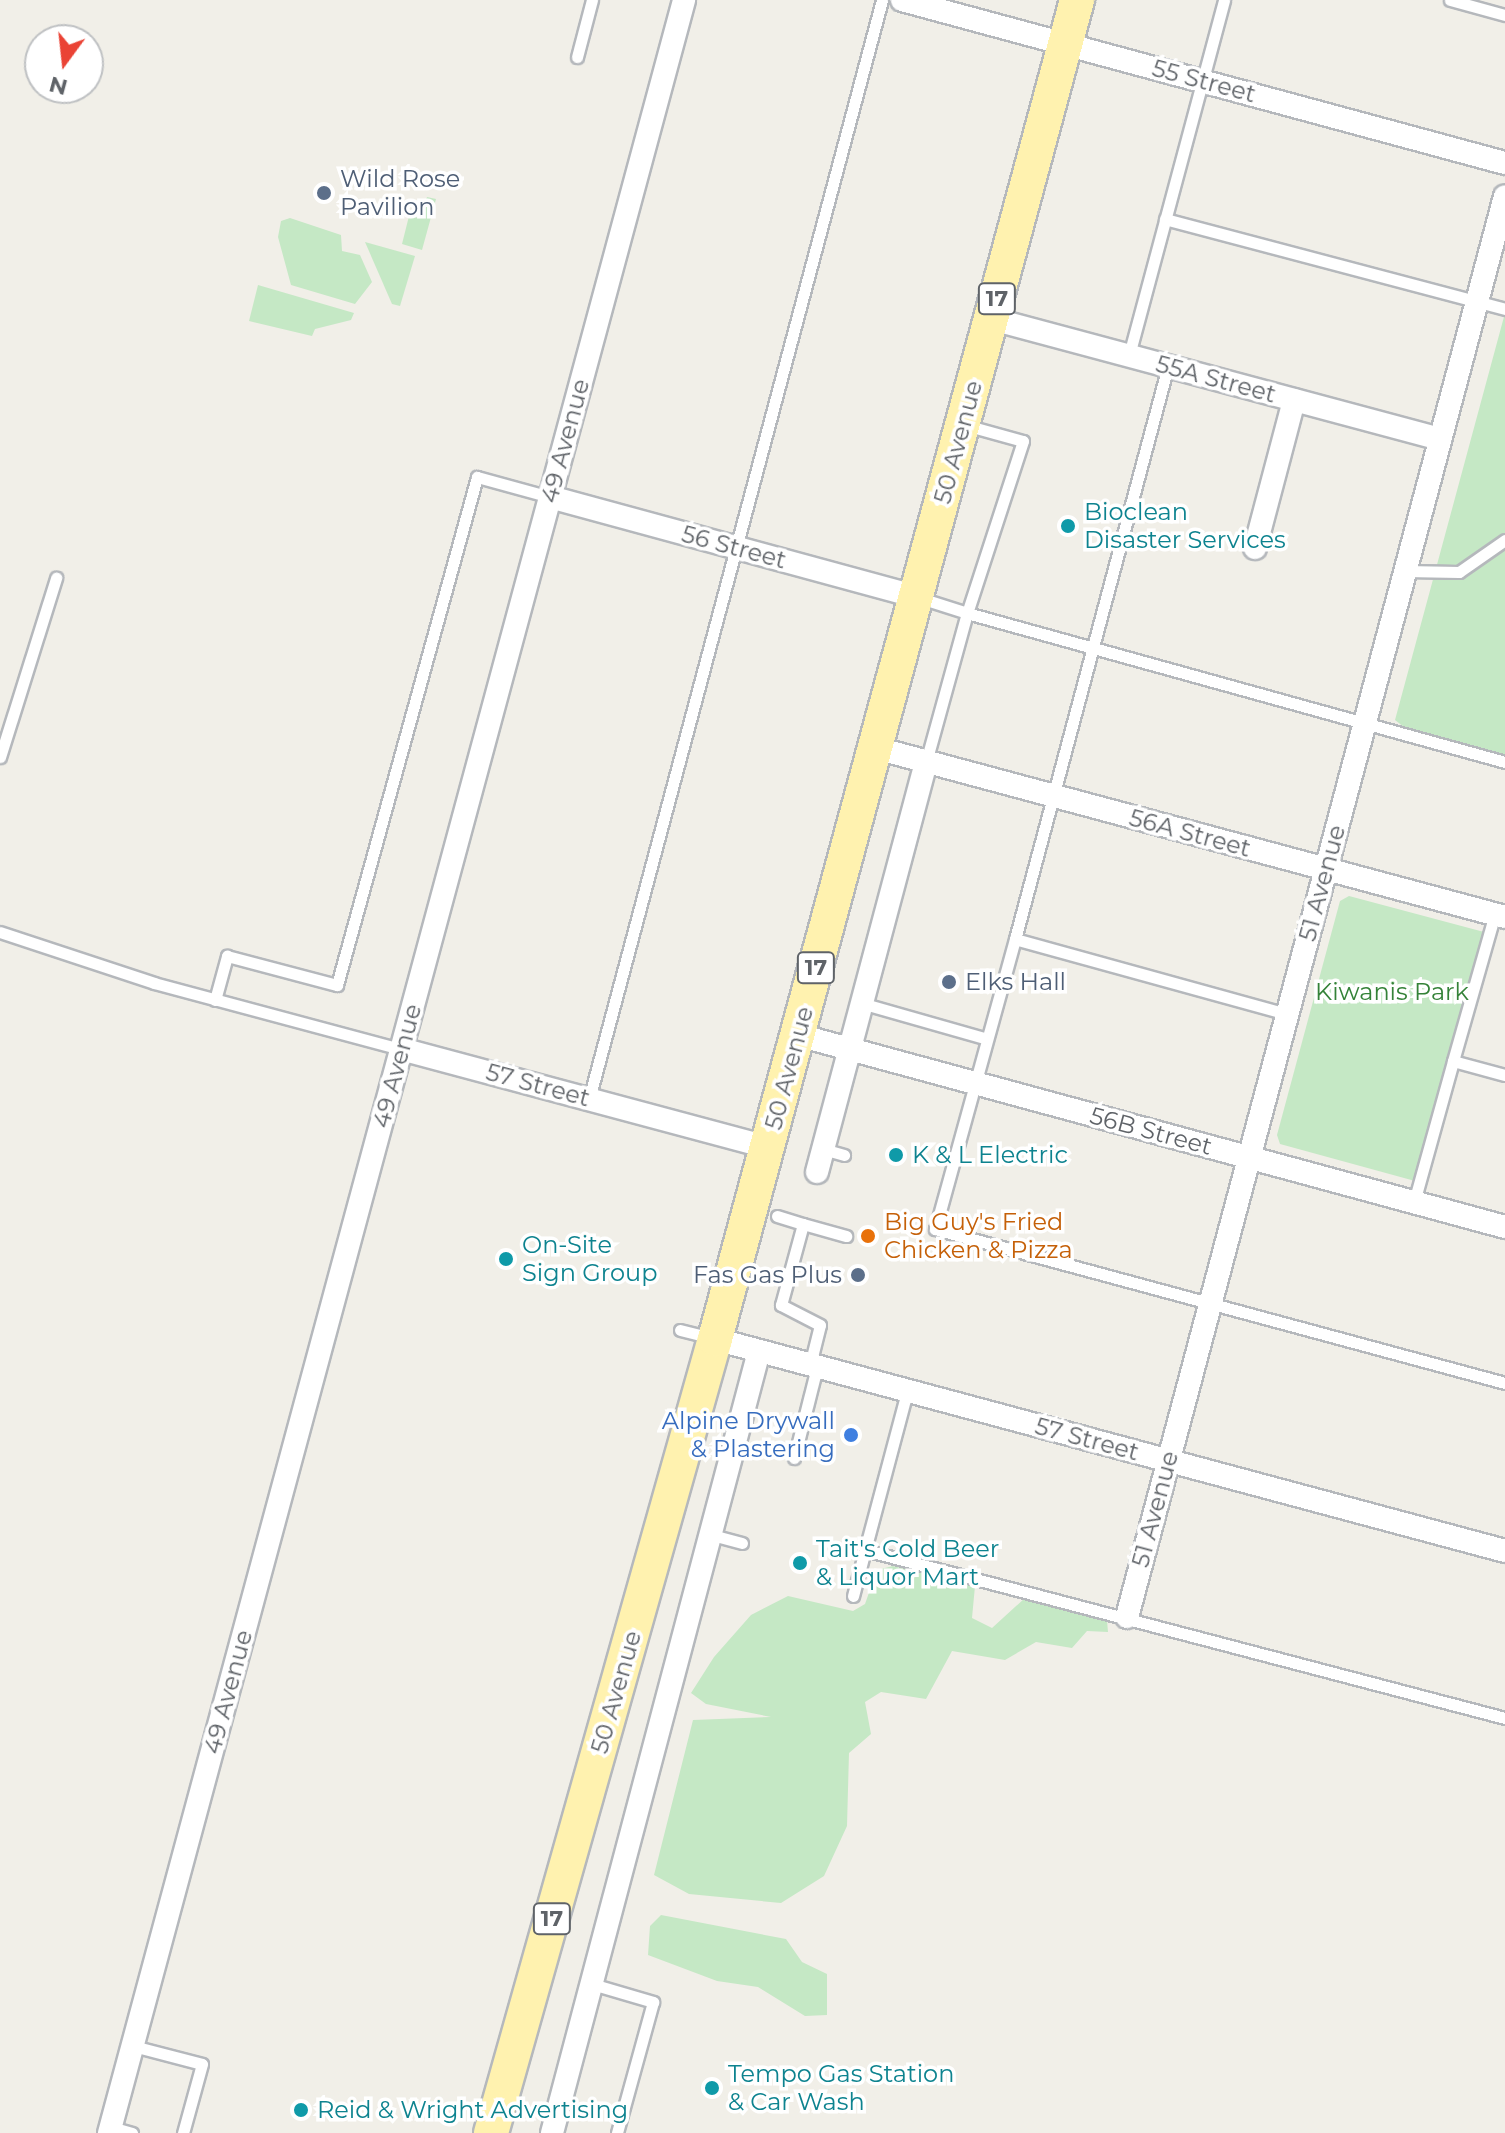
<!DOCTYPE html>
<style>
body{margin:0}
#map{position:relative;width:1505px;height:2133px;overflow:hidden;background:#f1efe8;font-family:Montserrat,sans-serif}
div>[style]{position:absolute}
[style*='--x']{left:calc(var(--x)*1px);top:calc(var(--y)*1px);width:calc(var(--w)*1px);rotate:calc(var(--a)*1deg)}
.green>*{inset:0;background:#c5e8c5}
.roads{filter:drop-shadow(2px 0 #b5b8bc) drop-shadow(-2px 0 #b5b8bc) drop-shadow(0 2px #b5b8bc) drop-shadow(0 -2px #b5b8bc)}
.lane>*{height:11px;margin:-5.5px;padding:0 5.5px;transform-origin:5.5px;border-radius:5.5px;background:#fff}
.street>*{height:22px;margin:-11px;padding:0 11px;transform-origin:11px;border-radius:11px;background:#fff}
.primary>*{height:34px;margin:-17px;padding:0 17px;transform-origin:17px;border-radius:17px;background:#fff2af}
.dots>*{width:22px;height:22px;translate:-50% -50%;box-sizing:border-box;border:4px solid #fff;border-radius:50%}
span{translate:-50% -50%;white-space:nowrap;text-align:center;line-height:1.15;-webkit-text-stroke:7px #fff;paint-order:stroke}
.shield-label span{padding:2px 6px;background:#fff;border:2px solid;border-radius:6px;-webkit-text-stroke-width:0}
.shield-label{font-size:22px;color:#5f6368;font-weight:700}
.street-label{font-size:24px;color:#5f6368}
.service-label{font-size:24px;color:#4e5e75}
.left{translate:0 -50%;text-align:left}
.right{translate:-100% -50%;text-align:right}
.culture-label{font-size:24px;color:#0d838f}
.park-label{font-size:24px;color:#348238}
.food-label{font-size:24px;color:#c56008}
.shop-label{font-size:24px;color:#366cbe}
.north{position:absolute;left:24px;top:24px;width:80px;height:80px;box-sizing:border-box;background:#fff;border:2px solid #bfc1c3;border-radius:50%;rotate:195deg;font-size:22px;font-weight:700;line-height:32px;text-align:center;color:#5f6368}
.north::after{content:'';display:block;margin:auto;width:28px;height:36px;background:#ea4335;clip-path:polygon(50% 0,100% 100%,50% 72%,0 100%)}
</style>
<div id="map">
<div class="green">
<i style="clip-path:polygon(427px 197px,436px 199px,422px 250px,402px 244px,409px 216px,420px 218px)"></i>
<i style="clip-path:polygon(290px 218px,341px 235px,342px 251px,360px 255px,372px 282px,355px 304px,291px 285px,278px 237px,281px 221px)"></i>
<i style="clip-path:polygon(365px 242px,415px 256px,400px 306px,392px 304px)"></i>
<i style="clip-path:polygon(258px 285px,354px 313px,351px 320px,315px 329px,312px 336px,249px 321px)"></i>
<i style="clip-path:polygon(1505px 313px,1505px 760px,1433px 735px,1418px 738px,1395px 720px)"></i>
<i style="clip-path:polygon(1349px 896px,1484px 932px,1415px 1181px,1280px 1144px,1277px 1135px,1340px 901px)"></i>
<i style="clip-path:polygon(893px 1566px,975px 1586px,972px 1618px,992px 1628px,1025px 1598px,1107px 1620px,1108px 1632px,1087px 1631px,1072px 1648px,1036px 1642px,1005px 1660px,952px 1651px,926px 1699px,881px 1692px,865px 1702px,871px 1734px,849px 1753px,847px 1826px,824px 1876px,781px 1903px,689px 1894px,654px 1875px,693px 1720px,771px 1717px,706px 1704px,691px 1693px,714px 1657px,751px 1615px,788px 1596px,853px 1611px,865px 1604px,877px 1570px)"></i>
<i style="clip-path:polygon(661px 1915px,786px 1939px,802px 1962px,827px 1974px,827px 2015px,805px 2016px,758px 1987px,717px 1981px,648px 1955px,650px 1926px)"></i>
</div>
<div class="roads">
<div class="lane">
<i style="--x:1450;--y:0;--w:57;--a:15.3"></i>
<i style="--x:577;--y:57;--w:59;--a:-75.3"></i>
<i style="--x:1165;--y:219;--w:352;--a:14.8"></i>
<i style="--x:1129;--y:355;--w:367;--a:-75"></i>
<i style="--x:965;--y:425;--w:60;--a:15.4"></i>
<i style="--x:1023;--y:441;--w:181;--a:108"></i>
<i style="--x:967;--y:613;--w:558;--a:15.48"></i>
<i style="--x:1405;--y:571;--w:54;--a:1.1"></i>
<i style="--x:1459;--y:572;--w:56;--a:-34.8"></i>
<i style="--x:917;--y:597;--w:52;--a:17.7"></i>
<i style="--x:967;--y:613;--w:155;--a:105.4"></i>
<i style="--x:0;--y:757;--w:188;--a:-72.6"></i>
<i style="--x:0;--y:932;--w:162;--a:18.3"></i>
<i style="--x:154;--y:983;--w:256;--a:15"></i>
<i style="--x:1015;--y:939;--w:593;--a:-75.05"></i>
<i style="--x:215;--y:1000;--w:46;--a:-74.7"></i>
<i style="--x:227;--y:956;--w:114;--a:14.8"></i>
<i style="--x:337;--y:985;--w:527;--a:-74.59"></i>
<i style="--x:477;--y:477;--w:76;--a:15.3"></i>
<i style="--x:861;--y:1003;--w:128;--a:15.9"></i>
<i style="--x:1287;--y:1014;--w:282;--a:-164.6"></i>
<i style="--x:1015;--y:939;--w:301;--a:105.4"></i>
<i style="--x:935;--y:1229;--w:590;--a:15.12"></i>
<i style="--x:1453;--y:1061;--w:153;--a:-74.1"></i>
<i style="--x:589;--y:1099;--w:1137;--a:-75.07"></i>
<i style="--x:823;--y:1149;--w:22;--a:16"></i>
<i style="--x:1414;--y:1202;--w:146;--a:-74.5"></i>
<i style="--x:1453;--y:1061;--w:54;--a:15.1"></i>
<i style="--x:777;--y:1216;--w:27;--a:17"></i>
<i style="--x:680;--y:1330;--w:32;--a:14"></i>
<i style="--x:810;--y:1365;--w:41;--a:-76"></i>
<i style="--x:820;--y:1325;--w:44;--a:-152.9"></i>
<i style="--x:781;--y:1305;--w:84;--a:-74.8"></i>
<i style="--x:803;--y:1224;--w:45;--a:15.6"></i>
<i style="--x:907;--y:1392;--w:163;--a:104.9"></i>
<i style="--x:865;--y:1550;--w:662;--a:14.71"></i>
<i style="--x:794;--y:1458;--w:94;--a:-75.8"></i>
<i style="--x:712;--y:1535;--w:31;--a:15"></i>
<i style="--x:853;--y:1596;--w:48;--a:-75.4"></i>
<i style="--x:592;--y:1984;--w:64;--a:16.4"></i>
<i style="--x:653;--y:2002;--w:136;--a:105.4"></i>
<i style="--x:133;--y:2046;--w:71;--a:14.6"></i>
<i style="--x:202;--y:2064;--w:72;--a:105.4"></i>
<i style="--x:111;--y:2127;--w:22;--a:16"></i>
</div>
<div class="street">
<i style="--x:902;--y:0;--w:625;--a:15.13"></i>
<i style="--x:992;--y:319;--w:464;--a:15"></i>
<i style="--x:550;--y:497;--w:380;--a:15.2"></i>
<i style="--x:1255;--y:548;--w:153;--a:-75.2"></i>
<i style="--x:876;--y:748;--w:651;--a:15.04"></i>
<i style="--x:798;--y:1035;--w:733;--a:15.19"></i>
<i style="--x:401;--y:1049;--w:380;--a:15"></i>
<i style="--x:817;--y:1172;--w:424;--a:-75.1"></i>
<i style="--x:715;--y:1339;--w:818;--a:15.02"></i>
<i style="--x:1127;--y:1617;--w:1470;--a:-75.1"></i>
<i style="--x:109;--y:2133;--w:2209;--a:-74.91"></i>
<i style="--x:552;--y:2133;--w:809;--a:-75.17"></i>
</div>
<div class="primary">
<i style="--x:491;--y:2133;--w:825;--a:-74.25"></i>
<i style="--x:715;--y:1339;--w:1387;--a:-74.87"></i>
</div>
</div>
<div class="dots">
<i style="left:324px;top:193px;background:#5c6f8a"></i>
<i style="left:1068px;top:526px;background:#0f9aa8"></i>
<i style="left:949px;top:982px;background:#5c6f8a"></i>
<i style="left:896px;top:1155px;background:#0f9aa8"></i>
<i style="left:868px;top:1236px;background:#e8710a"></i>
<i style="left:506px;top:1259px;background:#0f9aa8"></i>
<i style="left:858px;top:1275px;background:#5c6f8a"></i>
<i style="left:851px;top:1435px;background:#3f7fe0"></i>
<i style="left:800px;top:1563px;background:#0f9aa8"></i>
<i style="left:712px;top:2088px;background:#0f9aa8"></i>
<i style="left:301px;top:2110px;background:#0f9aa8"></i>
</div>
<div class="shield-label">
<span style="left:997px;top:299px">17</span>
<span style="left:816px;top:968px">17</span>
<span style="left:552px;top:1919px">17</span>
</div>
<div class="street-label">
<span style="left:1204px;top:81px;rotate:15deg">55 Street</span>
<span style="left:1216px;top:379px;rotate:15deg">55A Street</span>
<span style="left:565px;top:441px;rotate:-75deg">49 Avenue</span>
<span style="left:958px;top:442px;rotate:-75deg">50 Avenue</span>
<span style="left:734px;top:547px;rotate:15deg">56 Street</span>
<span style="left:1190px;top:833px;rotate:15deg">56A Street</span>
<span style="left:1322px;top:883px;rotate:-75deg">51 Avenue</span>
<span style="left:397px;top:1066px;rotate:-75deg">49 Avenue</span>
<span style="left:789px;top:1068px;rotate:-75deg">50 Avenue</span>
<span style="left:538px;top:1085px;rotate:15deg">57 Street</span>
<span style="left:1151px;top:1131px;rotate:15deg">56B Street</span>
<span style="left:1087px;top:1439px;rotate:15deg">57 Street</span>
<span style="left:1155px;top:1509px;rotate:-75deg">51 Avenue</span>
<span style="left:228px;top:1692px;rotate:-75deg">49 Avenue</span>
<span style="left:616px;top:1692px;rotate:-74deg">50 Avenue</span>
</div>
<div class="service-label">
<span class="left" style="left:340px;top:193px">Wild Rose<br>Pavilion</span>
<span class="left" style="left:965px;top:982px">Elks Hall</span>
<span class="right" style="left:842px;top:1275px">Fas Gas Plus</span>
</div>
<div class="culture-label">
<span class="left" style="left:1084px;top:526px">Bioclean<br>Disaster Services</span>
<span class="left" style="left:912px;top:1155px">K &amp; L Electric</span>
<span class="left" style="left:522px;top:1259px">On-Site<br>Sign Group</span>
<span class="left" style="left:816px;top:1563px">Tait's Cold Beer<br>&amp; Liquor Mart</span>
<span class="left" style="left:728px;top:2088px">Tempo Gas Station<br>&amp; Car Wash</span>
<span class="left" style="left:317px;top:2110px">Reid &amp; Wright Advertising</span>
</div>
<div class="park-label">
<span style="left:1392px;top:992px">Kiwanis Park</span>
</div>
<div class="food-label">
<span class="left" style="left:884px;top:1236px">Big Guy's Fried<br>Chicken &amp; Pizza</span>
</div>
<div class="shop-label">
<span class="right" style="left:835px;top:1435px">Alpine Drywall<br>&amp; Plastering</span>
</div>
<div class="north">N</div>
</div>
